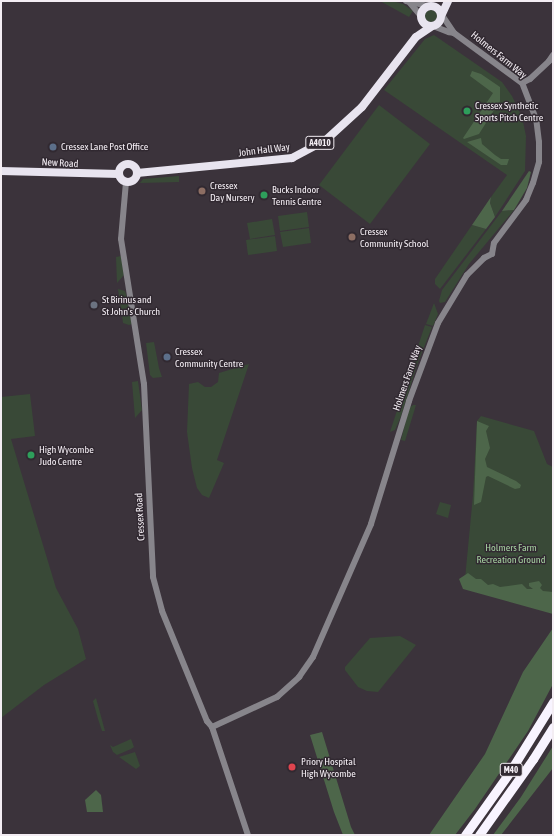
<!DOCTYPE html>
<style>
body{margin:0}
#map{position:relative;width:554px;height:836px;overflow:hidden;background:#3b333b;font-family:"Asap Condensed",sans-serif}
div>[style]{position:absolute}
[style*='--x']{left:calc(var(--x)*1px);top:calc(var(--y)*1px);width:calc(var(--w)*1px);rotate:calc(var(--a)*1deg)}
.green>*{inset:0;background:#394937}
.round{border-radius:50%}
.forest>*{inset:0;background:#4d664a}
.tertiary>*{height:6px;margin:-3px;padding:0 3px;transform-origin:3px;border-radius:3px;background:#87858b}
.trunk>*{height:8px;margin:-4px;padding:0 4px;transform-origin:4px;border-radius:4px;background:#e8e4ef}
.trunk>.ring{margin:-4px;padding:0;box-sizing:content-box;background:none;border:8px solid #e8e4ef;border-radius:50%}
.motorway>*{height:9px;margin:-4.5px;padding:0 4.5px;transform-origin:4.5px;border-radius:4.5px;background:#f8f4ff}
.dots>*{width:11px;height:11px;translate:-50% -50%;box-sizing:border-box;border:2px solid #312931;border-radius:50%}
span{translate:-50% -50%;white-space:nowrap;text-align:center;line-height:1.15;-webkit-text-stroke:3px #312931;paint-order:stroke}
.shield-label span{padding:1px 3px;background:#312931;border:1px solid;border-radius:3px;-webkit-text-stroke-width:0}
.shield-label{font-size:9px;color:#f3edf3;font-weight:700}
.street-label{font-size:10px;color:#f3edf3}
.poi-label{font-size:10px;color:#f3edf3}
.left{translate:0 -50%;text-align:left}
.park-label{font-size:10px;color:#a6d2a1}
.frame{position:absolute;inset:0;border:2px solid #f3edf3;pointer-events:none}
</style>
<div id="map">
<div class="green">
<i style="clip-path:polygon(380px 1px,392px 1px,403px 4px,413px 11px,409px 17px)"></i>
<i class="round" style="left:425px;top:10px;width:12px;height:12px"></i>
<i style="clip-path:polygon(434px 35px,502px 82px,512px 96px,522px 117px,526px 136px,525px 171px,495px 217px,490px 203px,491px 197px,507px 175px,384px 90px,425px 39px)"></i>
<i style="clip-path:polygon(379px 105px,430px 144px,370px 224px,319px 185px)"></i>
<i style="clip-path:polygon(179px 176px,179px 182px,140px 183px,143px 179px)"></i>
<i style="clip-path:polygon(514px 210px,469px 264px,445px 302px,440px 303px,439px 301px,442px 290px,502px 211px)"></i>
<i style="clip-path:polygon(307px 212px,309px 227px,280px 231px,278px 216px)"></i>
<i style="clip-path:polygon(272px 219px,275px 235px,250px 239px,247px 223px)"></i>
<i style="clip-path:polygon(472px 225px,486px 229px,440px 289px,435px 284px,435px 279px)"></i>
<i style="clip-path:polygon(309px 228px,311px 243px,283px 247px,280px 232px)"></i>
<i style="clip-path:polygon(275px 236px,277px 251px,248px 255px,246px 240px)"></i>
<i style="clip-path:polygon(121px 256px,124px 275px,117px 283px,116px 257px)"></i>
<i style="clip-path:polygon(118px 289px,125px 291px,126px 294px,132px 324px,129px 325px,123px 323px)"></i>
<i style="clip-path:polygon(434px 303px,438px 314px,433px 326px,426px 324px)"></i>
<i style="clip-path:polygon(425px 325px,432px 327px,417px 365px,401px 416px,395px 430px,390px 432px)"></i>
<i style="clip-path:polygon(154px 342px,159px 368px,162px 377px,153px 378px,150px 375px,146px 343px)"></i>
<i style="clip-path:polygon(249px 364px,217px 460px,224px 463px,209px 498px,202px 495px,197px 488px,192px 468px,187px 432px,189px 384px,198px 382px,205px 387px,211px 387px,218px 382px,219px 373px)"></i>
<i style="clip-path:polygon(138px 381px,142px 410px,135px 418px,132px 382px)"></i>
<i style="clip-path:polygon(30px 394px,35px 436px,11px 439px,56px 588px,78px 629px,86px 659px,44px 685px,1px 718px,1px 397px)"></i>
<i style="clip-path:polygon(413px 405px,416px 405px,405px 441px,401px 440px,409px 408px)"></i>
<i style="clip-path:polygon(481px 416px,534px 431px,547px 464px,553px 467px,553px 612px,465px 579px,473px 495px,477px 421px)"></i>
<i style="clip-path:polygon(440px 502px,451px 505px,448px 518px,436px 514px)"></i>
<i style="clip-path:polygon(400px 636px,416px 645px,378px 692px,367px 691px,358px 687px,345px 670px,345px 667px,370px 638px)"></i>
<i style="clip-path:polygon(96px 698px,105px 731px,102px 731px,98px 719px,93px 701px)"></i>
<i style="clip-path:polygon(131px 739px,134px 747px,131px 749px,117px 755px,113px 752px,110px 745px,113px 747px)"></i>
<i style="clip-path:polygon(135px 752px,140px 766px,136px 769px,119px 757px)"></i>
</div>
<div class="forest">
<i style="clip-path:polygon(472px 71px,481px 74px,500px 87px,500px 101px,499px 105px,496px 107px,479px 134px,464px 139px,463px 138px,493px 93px,470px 76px)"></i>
<i style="clip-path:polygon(481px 138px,482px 144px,495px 155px,501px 159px,509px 159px,507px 165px,501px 165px,467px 142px)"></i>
<i style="clip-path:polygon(529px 171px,531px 172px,527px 188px,514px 210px,502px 211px)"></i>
<i style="clip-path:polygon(491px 197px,490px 203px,495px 217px,486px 229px,472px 225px)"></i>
<i style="clip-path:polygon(477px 421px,489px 426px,486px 431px,490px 448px,485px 459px,487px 467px,516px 481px,521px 485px,520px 488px,515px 489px,488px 476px,486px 477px,481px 502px,474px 505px)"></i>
<i style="clip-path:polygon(468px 573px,476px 579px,481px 579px,488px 585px,493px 584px,500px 587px,522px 584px,527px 589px,533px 589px,529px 586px,529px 583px,539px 581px,542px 585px,540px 588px,543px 591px,553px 592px,553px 614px,463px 589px,459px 579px)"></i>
<i style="clip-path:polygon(553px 628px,553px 684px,528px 731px,475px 809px,455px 835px,429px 835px,485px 754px,523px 672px)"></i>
<i style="clip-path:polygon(322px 732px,351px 827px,355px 835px,343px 835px,334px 812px,310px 735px)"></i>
<i style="clip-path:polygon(553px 746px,553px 768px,501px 835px,493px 835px,521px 797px)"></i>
<i style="clip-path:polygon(96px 790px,101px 795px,103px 812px,87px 812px,85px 800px)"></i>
</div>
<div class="tertiary">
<i style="--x:406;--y:1;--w:23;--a:13"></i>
<i style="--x:410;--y:3;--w:17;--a:50"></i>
<i style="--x:433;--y:26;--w:17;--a:21"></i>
<i style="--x:449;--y:32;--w:5;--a:11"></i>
<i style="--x:522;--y:83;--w:9;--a:-27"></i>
<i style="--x:530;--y:79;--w:26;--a:-43"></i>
<i style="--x:549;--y:61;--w:7;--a:-56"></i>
<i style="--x:126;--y:182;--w:57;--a:95"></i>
<i style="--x:121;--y:239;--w:147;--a:81"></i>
<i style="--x:144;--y:384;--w:193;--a:87.3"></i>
<i style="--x:153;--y:577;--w:35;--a:75"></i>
<i style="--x:162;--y:611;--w:119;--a:67.8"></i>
<i style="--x:207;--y:721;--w:8;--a:50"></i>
<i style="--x:212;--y:727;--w:114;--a:71.6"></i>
<i style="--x:212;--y:727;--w:72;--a:-24.8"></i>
<i style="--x:277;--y:697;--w:30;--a:-42"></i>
<i style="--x:299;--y:677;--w:24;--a:-55"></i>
<i style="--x:313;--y:657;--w:145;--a:-66.4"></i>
<i style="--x:371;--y:524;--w:129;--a:-72.8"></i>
<i style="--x:409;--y:401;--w:83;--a:-69.6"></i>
<i style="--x:438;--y:323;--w:56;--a:-58.9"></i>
<i style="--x:467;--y:275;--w:24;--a:-45"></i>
<i style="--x:484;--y:258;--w:9;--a:-27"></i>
<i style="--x:492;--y:254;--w:11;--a:-80"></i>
<i style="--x:494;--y:243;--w:54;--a:-53.3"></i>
<i style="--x:526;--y:200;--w:18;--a:-68"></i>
<i style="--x:533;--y:183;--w:22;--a:-74"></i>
<i style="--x:539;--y:162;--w:20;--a:-90"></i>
<i style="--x:539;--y:142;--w:23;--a:-97"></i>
<i style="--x:536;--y:119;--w:39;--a:-111"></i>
<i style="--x:522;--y:83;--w:84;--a:-143.7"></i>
<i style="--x:454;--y:33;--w:22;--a:-124"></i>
</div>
<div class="trunk">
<i class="ring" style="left:421px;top:6px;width:12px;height:12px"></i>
<i style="--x:442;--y:14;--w:14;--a:-65"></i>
<i class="ring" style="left:119px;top:164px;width:10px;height:10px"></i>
<i style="--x:1;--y:171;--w:118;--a:1.5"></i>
<i style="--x:137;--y:173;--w:156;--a:-5.5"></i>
<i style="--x:292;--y:158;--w:40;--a:-28"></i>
<i style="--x:327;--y:139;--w:47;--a:-42.4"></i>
<i style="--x:362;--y:107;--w:88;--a:-52.4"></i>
<i style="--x:416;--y:37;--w:18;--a:-34"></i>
</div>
<div class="motorway">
<i style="--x:465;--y:835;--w:76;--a:-54.6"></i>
<i style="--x:509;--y:773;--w:84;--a:-58.2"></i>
<i style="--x:479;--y:835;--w:93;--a:-54.6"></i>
<i style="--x:533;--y:759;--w:38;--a:-58"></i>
</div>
<div class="dots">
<i style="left:467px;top:111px;background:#2e9e5b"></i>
<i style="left:53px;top:147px;background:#5c6f8a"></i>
<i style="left:202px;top:191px;background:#8d6e63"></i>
<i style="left:264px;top:195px;background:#2e9e5b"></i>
<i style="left:352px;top:237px;background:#8d6e63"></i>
<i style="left:94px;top:305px;background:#6b7280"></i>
<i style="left:167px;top:357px;background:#5c6f8a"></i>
<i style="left:31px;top:455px;background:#2e9e5b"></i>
<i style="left:292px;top:767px;background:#e0444e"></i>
</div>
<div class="shield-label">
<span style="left:320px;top:143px">A4010</span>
<span style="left:511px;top:770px">M40</span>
</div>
<div class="street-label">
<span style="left:499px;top:55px;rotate:39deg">Holmers Farm Way</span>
<span style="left:264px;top:150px;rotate:-7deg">John Hall Way</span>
<span style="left:60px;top:163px;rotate:3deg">New Road</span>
<span style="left:407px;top:378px;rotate:-71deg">Holmers Farm Way</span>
<span style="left:140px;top:517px;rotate:-93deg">Cressex Road</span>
</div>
<div class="poi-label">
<span class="left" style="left:475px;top:111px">Cressex Synthetic<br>Sports Pitch Centre</span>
<span class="left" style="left:61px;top:147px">Cressex Lane Post Office</span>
<span class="left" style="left:210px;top:191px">Cressex<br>Day Nursery</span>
<span class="left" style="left:272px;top:195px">Bucks Indoor<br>Tennis Centre</span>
<span class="left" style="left:360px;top:237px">Cressex<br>Community School</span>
<span class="left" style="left:102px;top:305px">St Birinus and<br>St John's Church</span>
<span class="left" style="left:175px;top:357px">Cressex<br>Community Centre</span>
<span class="left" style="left:39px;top:455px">High Wycombe<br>Judo Centre</span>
<span class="left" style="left:301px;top:767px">Priory Hospital<br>High Wycombe</span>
</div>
<div class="park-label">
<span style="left:511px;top:553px">Holmers Farm<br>Recreation Ground</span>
</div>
<div class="frame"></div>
</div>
